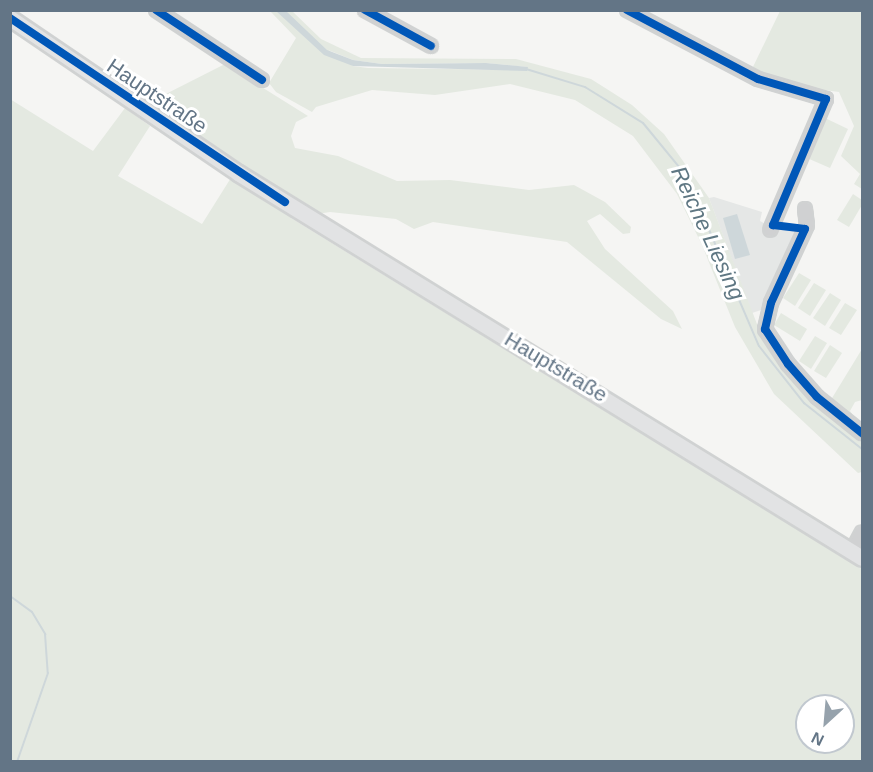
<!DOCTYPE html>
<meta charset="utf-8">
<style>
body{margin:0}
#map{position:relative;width:873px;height:772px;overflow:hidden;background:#f5f5f3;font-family:Arial,sans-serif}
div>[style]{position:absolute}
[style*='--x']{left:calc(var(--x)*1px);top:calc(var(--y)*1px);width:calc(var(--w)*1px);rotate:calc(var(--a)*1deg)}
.built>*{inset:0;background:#e5e7e6}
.green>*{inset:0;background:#e4e9e1}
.water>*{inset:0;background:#ced7da}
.stream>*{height:2px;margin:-1px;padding:0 1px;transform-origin:1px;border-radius:1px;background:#ced7da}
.roads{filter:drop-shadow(2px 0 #d0d2d2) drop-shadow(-2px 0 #d0d2d2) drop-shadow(0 2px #d0d2d2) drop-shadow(0 -2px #d0d2d2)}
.minor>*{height:12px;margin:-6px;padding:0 6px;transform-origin:6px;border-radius:6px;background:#d0d1d2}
.major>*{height:15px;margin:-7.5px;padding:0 7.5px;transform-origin:7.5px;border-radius:7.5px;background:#e2e3e4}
.cycleway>*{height:8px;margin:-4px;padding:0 4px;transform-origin:4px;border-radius:4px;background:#0057b8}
span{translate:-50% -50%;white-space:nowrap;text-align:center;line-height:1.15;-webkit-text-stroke:6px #fff;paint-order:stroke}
.street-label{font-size:21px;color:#637586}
.water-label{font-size:22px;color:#5f7783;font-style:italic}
.frame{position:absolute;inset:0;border:12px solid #637586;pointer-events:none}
.north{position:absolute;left:795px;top:694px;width:60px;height:60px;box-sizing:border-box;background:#fff;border:2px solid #c1c8cf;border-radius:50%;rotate:206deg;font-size:16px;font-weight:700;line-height:24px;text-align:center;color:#637586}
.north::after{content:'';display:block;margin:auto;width:21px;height:27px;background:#96a2ac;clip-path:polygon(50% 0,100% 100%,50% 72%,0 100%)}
</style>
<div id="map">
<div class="built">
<i style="clip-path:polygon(714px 197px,762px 212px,760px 221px,767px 225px,797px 229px,761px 310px,752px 313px,709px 198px)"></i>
</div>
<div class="green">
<i style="clip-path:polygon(evenodd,270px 11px,292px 11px,321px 39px,361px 58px,516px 59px,591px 79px,632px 105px,664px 134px,709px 198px,760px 332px,862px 436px,862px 472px,858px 473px,774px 394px,735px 327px,702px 245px,677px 194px,633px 136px,575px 100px,510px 84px,435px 95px,372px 90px,316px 107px,312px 112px,276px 92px,269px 83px,296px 38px,270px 11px,328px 50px,353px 60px,382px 64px,486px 63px,527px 67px,527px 70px,368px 68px,353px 66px,328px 50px)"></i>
<i style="clip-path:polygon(780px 11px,862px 11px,862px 189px,854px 184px,860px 174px,841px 156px,854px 126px,839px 92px,802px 87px,751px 71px)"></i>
<i style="clip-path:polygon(evenodd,225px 64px,308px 116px,296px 122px,291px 136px,295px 148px,338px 156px,397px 181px,450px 180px,529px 190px,574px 185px,605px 202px,631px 227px,630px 233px,623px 234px,600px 214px,587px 221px,605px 249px,673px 311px,682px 329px,661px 319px,567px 242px,433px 222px,414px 229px,396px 219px,330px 212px,291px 218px,862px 569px,862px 761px,11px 761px,10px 99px,93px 151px,125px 108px,150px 126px,118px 176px,202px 224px,234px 173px,148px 103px,225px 64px,807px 706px,843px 706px,843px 742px,807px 742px,807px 706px)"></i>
<i style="clip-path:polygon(825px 118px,848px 129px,830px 168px,807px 158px)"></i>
<i style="clip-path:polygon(853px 194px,862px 200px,862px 205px,849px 227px,837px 220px)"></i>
<i style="clip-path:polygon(799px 273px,811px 280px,795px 306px,783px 298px)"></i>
<i style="clip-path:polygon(814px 283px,826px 290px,810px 316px,798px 308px)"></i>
<i style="clip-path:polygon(830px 293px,841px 300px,825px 326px,813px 318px)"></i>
<i style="clip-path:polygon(845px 303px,857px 310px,841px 335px,829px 328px)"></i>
<i style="clip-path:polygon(781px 313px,807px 329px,800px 341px,774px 325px)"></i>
<i style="clip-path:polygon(815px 336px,827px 343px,811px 369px,799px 361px)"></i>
<i style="clip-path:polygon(830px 345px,842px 353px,826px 378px,814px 371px)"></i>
<i style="clip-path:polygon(862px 349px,862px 400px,855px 402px,850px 411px,862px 429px,829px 403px)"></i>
</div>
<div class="water">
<i style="clip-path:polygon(276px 11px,286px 11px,327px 50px,353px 60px,382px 64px,486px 63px,528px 67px,527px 71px,353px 66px,324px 55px)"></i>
<i style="clip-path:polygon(737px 214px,750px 255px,735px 259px,723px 218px)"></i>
</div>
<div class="stream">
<i style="--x:526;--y:69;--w:62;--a:17"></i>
<i style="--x:585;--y:87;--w:68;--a:31.8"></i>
<i style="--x:643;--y:123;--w:58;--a:50.6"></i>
<i style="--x:680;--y:168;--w:33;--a:63"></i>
<i style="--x:695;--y:197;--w:162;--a:66.8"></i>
<i style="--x:759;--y:346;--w:73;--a:51.7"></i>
<i style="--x:804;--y:403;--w:74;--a:38.4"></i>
<i style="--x:10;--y:596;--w:27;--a:36"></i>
<i style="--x:32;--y:612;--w:26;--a:59"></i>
<i style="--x:45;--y:634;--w:39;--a:86"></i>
<i style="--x:48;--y:673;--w:94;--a:109.2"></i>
</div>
<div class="roads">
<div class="minor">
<i style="--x:156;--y:10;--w:127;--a:33.4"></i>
<i style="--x:365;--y:10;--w:75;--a:28.6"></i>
<i style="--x:627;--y:10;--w:148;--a:27.8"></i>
<i style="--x:758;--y:79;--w:71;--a:16.4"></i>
<i style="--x:826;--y:99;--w:142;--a:113.1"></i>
<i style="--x:805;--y:209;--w:16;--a:83"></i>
<i style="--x:807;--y:225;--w:86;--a:114.8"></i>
<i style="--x:771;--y:303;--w:27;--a:103"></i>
<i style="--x:765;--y:329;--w:42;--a:56.7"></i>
<i style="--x:788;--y:364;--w:44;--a:48.7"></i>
<i style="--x:817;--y:397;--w:58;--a:38.7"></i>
<i style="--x:852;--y:551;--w:21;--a:-62"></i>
</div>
<div class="major">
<i style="--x:10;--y:18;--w:276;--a:34.2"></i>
<i style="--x:238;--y:173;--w:733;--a:31.67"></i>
</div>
</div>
<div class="cycleway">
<i style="--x:156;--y:10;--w:127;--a:33.4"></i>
<i style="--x:365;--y:10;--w:75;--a:28.6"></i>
<i style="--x:627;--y:10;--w:148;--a:27.8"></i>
<i style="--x:758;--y:79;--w:71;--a:16.4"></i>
<i style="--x:826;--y:99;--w:137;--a:112.8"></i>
<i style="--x:773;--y:225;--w:32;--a:7"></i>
<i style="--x:805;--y:229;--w:81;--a:114.7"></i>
<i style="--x:771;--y:303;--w:27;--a:103"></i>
<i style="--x:765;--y:329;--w:42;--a:56.7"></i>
<i style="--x:788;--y:364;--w:44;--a:48.7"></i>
<i style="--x:817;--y:397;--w:58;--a:38.7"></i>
<i style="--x:10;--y:18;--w:331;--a:33.8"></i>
</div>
<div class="street-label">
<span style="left:157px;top:96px;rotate:34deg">Hauptstraße</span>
<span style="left:556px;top:367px;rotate:31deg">Hauptstraße</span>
</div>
<div class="water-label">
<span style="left:708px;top:233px;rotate:65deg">Reiche Liesing</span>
</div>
<div class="frame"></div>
<div class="north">N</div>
</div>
